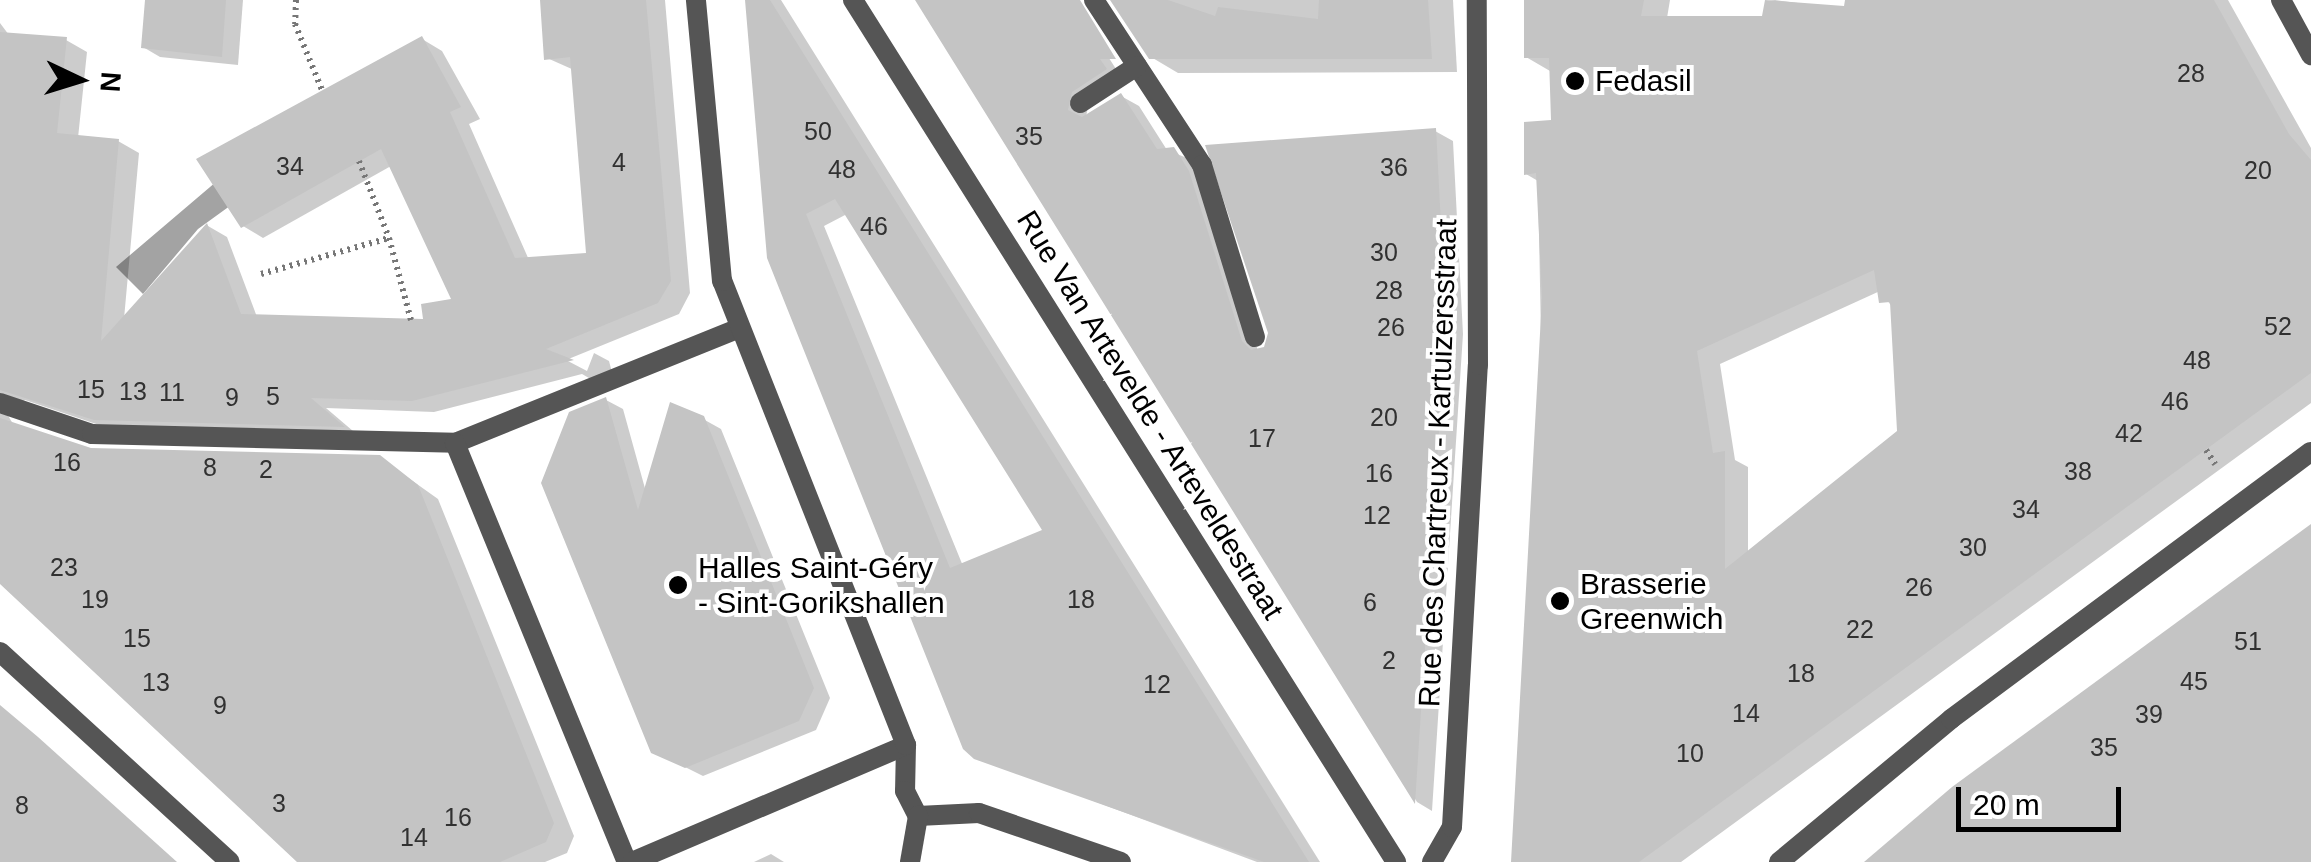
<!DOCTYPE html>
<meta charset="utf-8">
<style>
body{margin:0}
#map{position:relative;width:2311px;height:862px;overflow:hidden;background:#fff;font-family:Arial,sans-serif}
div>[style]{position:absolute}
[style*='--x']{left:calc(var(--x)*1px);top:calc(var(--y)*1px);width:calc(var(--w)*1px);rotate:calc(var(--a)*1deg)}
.water>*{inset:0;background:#a3a3a3}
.shadow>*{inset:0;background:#0003}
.building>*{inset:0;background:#c4c4c4}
.path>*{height:6px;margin-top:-3px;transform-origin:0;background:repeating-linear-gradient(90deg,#777 0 2.5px,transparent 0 7.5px)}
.service>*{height:20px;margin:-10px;padding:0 10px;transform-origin:10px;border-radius:10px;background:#555}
.pedestrian>*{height:20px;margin:-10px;padding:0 10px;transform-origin:10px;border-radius:10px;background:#555}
.minor>*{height:20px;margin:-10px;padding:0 10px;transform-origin:10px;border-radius:10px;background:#555}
.tertiary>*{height:20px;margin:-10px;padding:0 10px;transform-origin:10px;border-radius:10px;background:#555}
.dots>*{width:28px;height:28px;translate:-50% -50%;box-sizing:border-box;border:5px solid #fff;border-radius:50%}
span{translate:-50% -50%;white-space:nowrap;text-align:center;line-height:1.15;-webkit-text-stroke:8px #fff;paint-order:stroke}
.number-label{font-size:25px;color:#313131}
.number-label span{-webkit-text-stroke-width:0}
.poi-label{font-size:30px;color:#000}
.left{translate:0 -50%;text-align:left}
.street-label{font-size:30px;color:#000}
.north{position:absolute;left:30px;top:30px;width:100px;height:100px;-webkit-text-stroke:8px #fff;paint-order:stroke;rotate:94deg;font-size:28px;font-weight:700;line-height:40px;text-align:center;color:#000}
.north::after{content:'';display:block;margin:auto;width:35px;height:45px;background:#000;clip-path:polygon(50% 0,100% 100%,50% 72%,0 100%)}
.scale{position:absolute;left:1956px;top:787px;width:165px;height:45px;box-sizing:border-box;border:5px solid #000;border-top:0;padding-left:12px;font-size:30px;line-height:35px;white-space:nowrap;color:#000;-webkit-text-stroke:8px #fff;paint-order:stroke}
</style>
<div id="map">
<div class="water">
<i style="clip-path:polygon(230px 170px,245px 195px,198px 229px,143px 294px,116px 267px)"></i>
</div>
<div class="shadow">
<i style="clip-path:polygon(147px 0,243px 0,238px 65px,160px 57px,143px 47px)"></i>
<i style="clip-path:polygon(542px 0,665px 0,690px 293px,679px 314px,566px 360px,587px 371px,594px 353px,609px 361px,614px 380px,601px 385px,582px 374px,434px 412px,326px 408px,360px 437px,117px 431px,25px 400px,6px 412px,13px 424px,88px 450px,379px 457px,438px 499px,574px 836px,567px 853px,545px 862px,301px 862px,0 580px,0 23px,9px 35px,66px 40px,87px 52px,78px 138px,118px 141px,139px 153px,124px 319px,208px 226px,227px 237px,257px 317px,426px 321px,454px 300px,391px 166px,263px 238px,243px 226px,422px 39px,442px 51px,480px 119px,469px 124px,529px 260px,588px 255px,574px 70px,547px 58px)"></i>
<i style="clip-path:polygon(evenodd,748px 0,781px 0,1320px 862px,1257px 862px,976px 757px,770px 257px,748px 0,847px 214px,1046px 531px,963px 566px,824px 226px,847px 214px)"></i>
<i style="clip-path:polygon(918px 0,1072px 0,1123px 80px,1089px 102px,1086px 117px,1121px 96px,1139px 106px,1167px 150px,1192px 160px,1206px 183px,1258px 351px,1266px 349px,1435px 131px,1453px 141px,1463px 334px,1432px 811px,1417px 802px)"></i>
<i style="clip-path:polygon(1124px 0,1453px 0,1457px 72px,1178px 73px,1151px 57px)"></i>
<i style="clip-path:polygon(evenodd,1524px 0,1670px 0,1667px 18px,1764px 19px,1767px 1px,1775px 0,1869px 12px,1862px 0,2228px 0,2311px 148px,2311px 403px,1681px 862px,1513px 862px,1542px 389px,1538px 181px,1526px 174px,1554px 122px,1550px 71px,1526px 57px,1524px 0,1880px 291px,1893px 308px,1899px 432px,1748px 554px,1748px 467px,1735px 460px,1720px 364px,1880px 291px)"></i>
<i style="clip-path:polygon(606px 400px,623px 409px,646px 492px,703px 419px,721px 429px,830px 698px,816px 730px,703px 776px,653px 751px)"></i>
<i style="clip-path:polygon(771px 854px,784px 862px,754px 862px)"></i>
</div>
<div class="building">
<i style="clip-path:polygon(145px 0,226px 0,222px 57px,141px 48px)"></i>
<i style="clip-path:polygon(540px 0,646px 0,671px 281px,658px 303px,546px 349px,574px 360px,412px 401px,311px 398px,345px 427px,94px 420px,0 390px,0 32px,67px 37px,57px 133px,119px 139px,101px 341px,207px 223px,241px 314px,423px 319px,421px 304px,451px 299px,381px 149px,241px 228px,196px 159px,422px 36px,461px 107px,450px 112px,515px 258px,586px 253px,570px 57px,544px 60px)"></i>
<i style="clip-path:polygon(evenodd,745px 0,770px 0,1309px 862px,1264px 862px,974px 759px,963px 749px,767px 258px,745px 0,835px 199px,1042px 530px,950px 568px,806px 214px,835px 199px)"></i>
<i style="clip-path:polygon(915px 0,1080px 0,1116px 59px,1100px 59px,1107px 69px,1072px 92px,1068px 110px,1082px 117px,1121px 93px,1157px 149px,1174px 147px,1189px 171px,1242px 341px,1251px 350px,1264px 347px,1268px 333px,1205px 145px,1436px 128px,1446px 323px,1415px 804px)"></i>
<i style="clip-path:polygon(1110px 0,1168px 0,1215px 16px,1218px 7px,1318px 19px,1319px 0,1428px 0,1432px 59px,1149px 59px)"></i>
<i style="clip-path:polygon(evenodd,1524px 0,1644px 0,1641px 16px,1762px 16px,1765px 0,1844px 6px,1845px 0,2214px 0,2289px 134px,2311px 160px,2311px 373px,1639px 862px,1511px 862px,1542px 297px,1536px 173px,1524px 175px,1524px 122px,1551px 120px,1549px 58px,1524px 58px,1524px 0,1874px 270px,1879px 303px,1890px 302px,1897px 431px,1725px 569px,1725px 451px,1713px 453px,1697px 351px,1874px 270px)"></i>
<i style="clip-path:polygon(606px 397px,638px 510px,670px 402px,704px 416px,814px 688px,799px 721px,685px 768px,651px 753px,541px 483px,569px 412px)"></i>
<i style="clip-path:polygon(0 418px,91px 448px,380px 455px,418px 485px,554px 823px,546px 842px,500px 862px,297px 862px,0 584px)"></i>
<i style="clip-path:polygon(2311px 524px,2311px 862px,1864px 862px,1952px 787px)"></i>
<i style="clip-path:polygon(0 705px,38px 737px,177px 862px,0 862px)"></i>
</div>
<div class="path">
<i style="--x:296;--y:0;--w:24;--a:92"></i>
<i style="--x:295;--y:24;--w:71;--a:67.8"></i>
<i style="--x:359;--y:161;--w:83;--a:68.7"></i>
<i style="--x:389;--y:238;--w:85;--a:75"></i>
<i style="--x:261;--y:274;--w:133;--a:-15.7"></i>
<i style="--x:2206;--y:450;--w:17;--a:57"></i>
</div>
<div class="service">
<i style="--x:1094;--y:0;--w:197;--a:56.8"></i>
<i style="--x:1202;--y:165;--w:180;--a:72.9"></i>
<i style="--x:1080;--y:103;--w:68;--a:-33"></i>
</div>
<div class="pedestrian">
<i style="--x:906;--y:745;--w:46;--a:91.2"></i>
<i style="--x:905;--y:791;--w:28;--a:63"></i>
<i style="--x:918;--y:816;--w:61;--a:-2.8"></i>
<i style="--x:979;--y:813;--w:150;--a:19"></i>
<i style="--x:910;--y:862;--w:47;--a:-80.1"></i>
</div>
<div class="minor">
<i style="--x:2281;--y:0;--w:63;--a:61.4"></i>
<i style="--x:0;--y:403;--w:97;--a:18.6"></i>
<i style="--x:92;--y:434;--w:363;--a:1.4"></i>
<i style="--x:455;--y:443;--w:307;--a:-22"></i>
<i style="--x:455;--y:443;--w:453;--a:67.7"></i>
<i style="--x:0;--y:652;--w:311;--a:42.4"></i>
<i style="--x:632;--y:862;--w:298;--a:-23.1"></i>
<i style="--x:906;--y:745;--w:499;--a:-111.6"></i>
<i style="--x:722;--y:281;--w:282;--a:-95.3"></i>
<i style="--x:1432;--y:862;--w:40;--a:-60.3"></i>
<i style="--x:1452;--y:827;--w:463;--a:-86.8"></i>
<i style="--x:1478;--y:365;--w:365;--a:-90.2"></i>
</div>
<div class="tertiary">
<i style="--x:853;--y:0;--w:1019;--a:57.79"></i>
<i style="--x:1779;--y:862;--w:224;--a:-39.7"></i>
<i style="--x:1951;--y:719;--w:448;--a:-36.6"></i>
</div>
<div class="dots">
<i style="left:1575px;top:81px;background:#000"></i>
<i style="left:678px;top:585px;background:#000"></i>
<i style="left:1560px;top:601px;background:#000"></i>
</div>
<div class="number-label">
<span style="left:2191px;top:73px">28</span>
<span style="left:818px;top:131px">50</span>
<span style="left:1029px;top:136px">35</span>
<span style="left:619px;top:162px">4</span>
<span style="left:290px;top:166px">34</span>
<span style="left:1394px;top:167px">36</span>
<span style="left:842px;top:169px">48</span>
<span style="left:2258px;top:170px">20</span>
<span style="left:874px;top:226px">46</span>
<span style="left:1384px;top:252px">30</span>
<span style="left:1389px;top:290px">28</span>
<span style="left:2278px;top:326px">52</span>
<span style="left:1391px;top:327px">26</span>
<span style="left:2197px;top:360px">48</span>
<span style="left:91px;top:389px">15</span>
<span style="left:133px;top:391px">13</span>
<span style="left:172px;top:392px">11</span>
<span style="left:273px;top:396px">5</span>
<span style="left:232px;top:397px">9</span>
<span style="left:2175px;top:401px">46</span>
<span style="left:1384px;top:417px">20</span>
<span style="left:2129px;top:433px">42</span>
<span style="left:1262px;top:438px">17</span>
<span style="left:67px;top:462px">16</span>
<span style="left:210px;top:467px">8</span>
<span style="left:266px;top:469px">2</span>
<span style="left:2078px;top:471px">38</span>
<span style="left:1379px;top:473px">16</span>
<span style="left:2026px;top:509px">34</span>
<span style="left:1377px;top:515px">12</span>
<span style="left:1973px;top:547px">30</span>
<span style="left:64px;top:567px">23</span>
<span style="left:1919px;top:587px">26</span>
<span style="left:95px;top:599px">19</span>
<span style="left:1081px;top:599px">18</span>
<span style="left:1370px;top:602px">6</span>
<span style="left:1860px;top:629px">22</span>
<span style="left:137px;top:638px">15</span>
<span style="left:2248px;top:641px">51</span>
<span style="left:1389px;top:660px">2</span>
<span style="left:1801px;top:673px">18</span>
<span style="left:2194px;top:681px">45</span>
<span style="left:156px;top:682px">13</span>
<span style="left:1157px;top:684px">12</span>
<span style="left:220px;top:705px">9</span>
<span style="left:1746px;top:713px">14</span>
<span style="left:2149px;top:714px">39</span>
<span style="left:2104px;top:747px">35</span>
<span style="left:1690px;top:753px">10</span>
<span style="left:279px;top:803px">3</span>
<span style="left:22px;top:805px">8</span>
<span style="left:458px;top:817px">16</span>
<span style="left:414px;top:837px">14</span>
</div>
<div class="poi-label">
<span class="left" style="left:1595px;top:81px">Fedasil</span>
<span class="left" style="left:698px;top:585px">Halles Saint-Géry<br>- Sint-Gorikshallen</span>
<span class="left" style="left:1580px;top:601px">Brasserie<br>Greenwich</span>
</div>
<div class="street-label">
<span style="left:1150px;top:415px;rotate:58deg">Rue Van Artevelde - Arteveldestraat</span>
<span style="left:1438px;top:463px;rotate:-88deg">Rue des Chartreux - Kartuizersstraat</span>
</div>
<div class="north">N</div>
<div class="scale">20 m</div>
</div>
